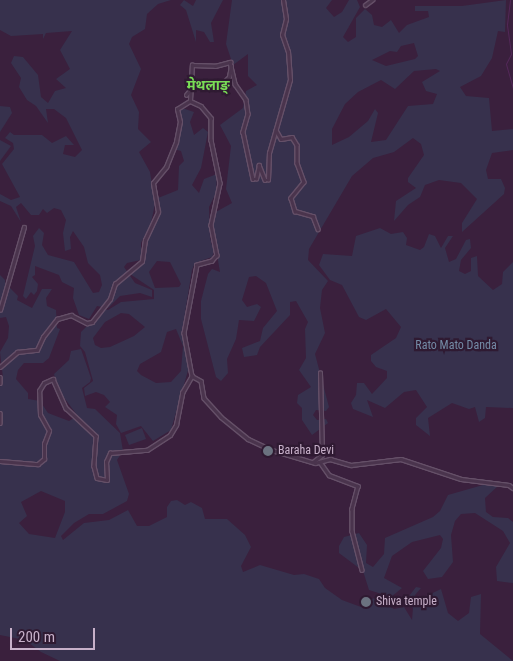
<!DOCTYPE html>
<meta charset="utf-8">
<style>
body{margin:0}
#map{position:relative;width:513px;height:661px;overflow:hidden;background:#3a203d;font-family:"Roboto Condensed","Noto Sans Devanagari",sans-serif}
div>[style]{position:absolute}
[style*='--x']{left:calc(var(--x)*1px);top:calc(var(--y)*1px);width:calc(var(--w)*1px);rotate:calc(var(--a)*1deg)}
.green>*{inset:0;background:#37314d}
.stream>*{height:1px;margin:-0.5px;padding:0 0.5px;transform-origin:0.5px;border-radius:0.5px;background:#532858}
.roads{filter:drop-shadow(1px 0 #655068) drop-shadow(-1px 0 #655068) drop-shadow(0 1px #655068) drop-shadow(0 -1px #655068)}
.minor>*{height:2.5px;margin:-1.25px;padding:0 1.25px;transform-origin:1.25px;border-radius:1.25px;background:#4a344d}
.tertiary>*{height:2.5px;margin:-1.25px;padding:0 1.25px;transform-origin:1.25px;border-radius:1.25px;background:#4a344d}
.dots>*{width:14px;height:14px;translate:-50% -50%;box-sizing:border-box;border:2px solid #2f1a32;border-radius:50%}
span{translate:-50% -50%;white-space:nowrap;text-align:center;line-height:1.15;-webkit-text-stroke:4.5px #2f1a32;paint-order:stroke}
.park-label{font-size:12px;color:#748ba6}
.poi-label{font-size:12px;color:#c7b0c9}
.left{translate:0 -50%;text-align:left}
.neighbourhood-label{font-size:14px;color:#79dd56;font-weight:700}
.scale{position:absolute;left:10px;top:628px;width:85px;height:22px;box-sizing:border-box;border:2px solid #c7b0c9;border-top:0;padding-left:6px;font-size:15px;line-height:18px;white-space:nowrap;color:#c7b0c9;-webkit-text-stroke:4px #2f1a32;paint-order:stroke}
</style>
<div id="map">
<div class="green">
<i style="clip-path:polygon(0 0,171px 0,158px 4px,147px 14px,145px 29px,132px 37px,129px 44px,141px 69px,131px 95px,139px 112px,138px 129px,151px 142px,139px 152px,150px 172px,155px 204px,151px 223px,141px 243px,141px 260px,127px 263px,124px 267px,135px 283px,152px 290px,152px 297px,140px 293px,120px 296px,108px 308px,97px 306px,89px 319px,79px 315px,73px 298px,74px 288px,62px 282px,59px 275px,35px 266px,35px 275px,32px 277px,38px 284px,37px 291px,34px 295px,31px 292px,26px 299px,23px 296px,35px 246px,33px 236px,39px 228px,44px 233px,42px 245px,48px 255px,74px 262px,93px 293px,99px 292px,102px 285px,100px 275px,88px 263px,84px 247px,73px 231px,70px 237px,71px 249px,65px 251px,63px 233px,66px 220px,61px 210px,54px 208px,47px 213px,43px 209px,39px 215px,31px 215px,21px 203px,16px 207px,21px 222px,11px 206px,0 201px,0 194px,11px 200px,20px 197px,2px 164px,14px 149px,13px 143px,5px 138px,10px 132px,14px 135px,42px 135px,52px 143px,66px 136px,74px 145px,65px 145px,63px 154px,75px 157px,82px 150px,66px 118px,54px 109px,46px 109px,48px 123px,36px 106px,27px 100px,19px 87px,21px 78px,11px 63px,14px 56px,23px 57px,38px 75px,41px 97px,48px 103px,55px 91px,66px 88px,56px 79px,70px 69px,60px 50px,72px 31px,46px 33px,43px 39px,43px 34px,11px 36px,0 30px)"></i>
<i style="clip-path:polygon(184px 0,193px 6px,196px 0,223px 0,211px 23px,214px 42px,210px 42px,204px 32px,196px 30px,196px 42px,186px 10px,180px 5px)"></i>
<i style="clip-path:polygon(evenodd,232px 0,332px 0,326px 8px,334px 17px,342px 12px,349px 0,357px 0,360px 7px,343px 37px,348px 42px,356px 37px,356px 18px,365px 9px,372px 15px,374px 25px,382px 27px,391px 20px,399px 33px,407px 25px,429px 17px,428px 11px,415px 11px,415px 6px,462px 6px,506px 0,505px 32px,498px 31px,492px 58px,481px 76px,460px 87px,466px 96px,489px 98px,492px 131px,513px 129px,513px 150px,492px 153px,486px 170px,488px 179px,501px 179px,505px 188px,504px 194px,462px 232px,462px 223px,477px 199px,461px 183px,439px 180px,425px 185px,420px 197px,408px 205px,394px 221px,396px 201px,416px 188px,408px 182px,408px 178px,424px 155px,421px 144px,413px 138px,394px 152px,373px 158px,352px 176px,309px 249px,308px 260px,328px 281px,322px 290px,320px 308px,325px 333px,315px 354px,329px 407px,326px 411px,316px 410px,313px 415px,317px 420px,326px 419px,328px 423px,312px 435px,302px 420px,302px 408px,297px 403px,298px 395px,311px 387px,299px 370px,306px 358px,305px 329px,308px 322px,296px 301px,290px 302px,290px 315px,260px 347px,257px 355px,244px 357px,242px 348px,260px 341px,263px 328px,277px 311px,266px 283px,256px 276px,249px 277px,242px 300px,247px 307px,257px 304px,261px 307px,254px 321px,239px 320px,236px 339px,227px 359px,228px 373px,221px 381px,216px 377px,201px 319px,201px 301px,208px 274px,212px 269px,220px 272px,212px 226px,214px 213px,232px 203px,226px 189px,231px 146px,220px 125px,243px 108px,246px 91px,257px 85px,248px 76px,248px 54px,233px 65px,226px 44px,232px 0,414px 43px,418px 56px,415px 59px,386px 66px,372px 60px,390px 51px,397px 52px,401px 46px,414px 43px,232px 0,436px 69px,440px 71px,422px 82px,426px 91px,437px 94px,433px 104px,408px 106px,386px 140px,371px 142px,378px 113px,375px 109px,368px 121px,349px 137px,332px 145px,332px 129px,345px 104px,358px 92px,381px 80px,395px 89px,414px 71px,436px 69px)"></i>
<i style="clip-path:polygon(0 106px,10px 107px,12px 113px,0 132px)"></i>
<i style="clip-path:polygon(evenodd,179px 107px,194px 112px,190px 122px,194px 135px,203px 128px,208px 132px,201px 168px,192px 185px,199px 193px,204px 179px,217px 174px,216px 193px,209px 207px,210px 238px,214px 252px,212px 257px,195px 263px,192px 270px,182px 331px,189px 367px,171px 430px,153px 441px,141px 426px,121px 433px,116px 424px,117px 415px,105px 407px,110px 402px,104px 395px,96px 392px,85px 396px,84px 388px,93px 381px,85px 352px,80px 346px,81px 332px,88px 325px,95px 324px,101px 308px,108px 310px,121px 302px,154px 299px,154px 290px,130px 274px,144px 258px,145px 244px,157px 219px,158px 198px,178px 190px,179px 166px,184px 161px,181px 151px,174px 149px,182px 126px,179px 107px,157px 261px,170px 262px,181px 284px,179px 287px,155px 288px,149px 272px,157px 261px,179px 107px,121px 313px,129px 314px,145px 327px,134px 336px,110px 347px,101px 348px,95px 345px,93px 338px,105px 322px,121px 313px,179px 107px,176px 329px,183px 346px,181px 371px,171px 382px,156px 383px,141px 375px,137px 371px,140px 364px,161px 352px,167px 332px,176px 329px)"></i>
<i style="clip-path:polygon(0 140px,11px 146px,0 161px)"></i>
<i style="clip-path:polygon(380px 228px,391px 234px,403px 232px,407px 238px,406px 245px,420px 250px,424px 247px,429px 234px,435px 236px,441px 248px,448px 236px,453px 236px,445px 248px,449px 262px,456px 259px,466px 240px,470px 239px,471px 248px,461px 260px,459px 271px,465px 274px,471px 271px,471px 258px,477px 256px,478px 276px,493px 290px,502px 284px,503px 272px,513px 262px,513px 408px,486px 407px,485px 418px,479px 422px,475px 407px,469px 409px,452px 403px,428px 418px,430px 436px,416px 425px,416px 418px,427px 407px,416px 390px,404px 392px,385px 408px,367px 400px,373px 417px,353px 409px,351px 403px,356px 395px,357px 383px,364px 383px,372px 394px,387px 378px,387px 371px,376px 367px,371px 361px,371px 355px,396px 338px,401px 327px,386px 309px,366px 320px,359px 317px,342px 285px,330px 280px,319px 265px,323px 254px,352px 256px,356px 236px)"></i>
<i style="clip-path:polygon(0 275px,5px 280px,6px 289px,0 302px)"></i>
<i style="clip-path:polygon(evenodd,10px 288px,18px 296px,17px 300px,32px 308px,42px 289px,52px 289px,46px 298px,47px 306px,56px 310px,57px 328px,60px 329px,49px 358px,43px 363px,24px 363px,18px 370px,16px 379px,28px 393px,28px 399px,40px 401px,48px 413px,69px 421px,74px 418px,77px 415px,59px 391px,54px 374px,69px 360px,71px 351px,81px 349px,91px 378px,90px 382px,82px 388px,87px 408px,95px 409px,120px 433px,123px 451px,117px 460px,129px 494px,127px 501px,103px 514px,89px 514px,74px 523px,61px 536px,63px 540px,84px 523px,109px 520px,128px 510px,137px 526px,149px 526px,167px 517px,167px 507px,171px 501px,177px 500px,185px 505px,191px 502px,202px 508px,205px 519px,227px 519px,245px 535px,251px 547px,241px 566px,243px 572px,260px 565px,294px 575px,304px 574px,319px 579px,325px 588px,342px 600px,361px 607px,370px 599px,377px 598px,394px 609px,404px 607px,412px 620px,413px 608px,406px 600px,416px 587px,421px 588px,415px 595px,418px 600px,441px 589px,448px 613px,458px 621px,469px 613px,471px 597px,481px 594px,480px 634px,513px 661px,60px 661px,41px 652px,25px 640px,0 635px,0 387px,3px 378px,0 352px,8px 338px,9px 326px,6px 317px,0 318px,0 312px,10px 288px,41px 491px,65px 501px,65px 512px,55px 538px,29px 534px,19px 523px,27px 516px,21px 502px,41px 491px)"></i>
<i style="clip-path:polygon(142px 428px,146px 439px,129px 445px,125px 435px)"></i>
<i style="clip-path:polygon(497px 481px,498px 486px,485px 498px,486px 512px,493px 517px,508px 518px,513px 522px,513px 583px,497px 581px,496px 567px,510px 543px,503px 531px,475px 513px,461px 514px,455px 521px,451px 535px,453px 562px,442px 577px,428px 579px,423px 571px,441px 548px,443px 539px,440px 535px,412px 542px,392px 556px,384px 578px,402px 588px,391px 597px,369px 590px,363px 571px,339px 553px,339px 546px,344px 537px,359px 533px,367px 545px,366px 563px,373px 567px,384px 554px,385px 538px,433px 517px,440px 511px,448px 495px)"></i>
</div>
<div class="stream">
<i style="--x:510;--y:0;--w:25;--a:97"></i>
<i style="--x:507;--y:25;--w:29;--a:82"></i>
<i style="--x:511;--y:54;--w:11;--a:117"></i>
<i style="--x:506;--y:64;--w:25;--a:74"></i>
</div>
<div class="roads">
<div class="minor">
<i style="--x:365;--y:5;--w:9;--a:-36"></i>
<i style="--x:221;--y:85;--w:11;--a:-45"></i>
<i style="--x:229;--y:77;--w:11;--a:-80"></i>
<i style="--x:186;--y:95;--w:8;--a:-50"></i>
<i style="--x:276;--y:130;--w:10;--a:61"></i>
<i style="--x:281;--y:139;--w:11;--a:-10"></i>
<i style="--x:292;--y:137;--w:9;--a:58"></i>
<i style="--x:297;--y:145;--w:18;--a:90"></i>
<i style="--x:297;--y:163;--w:20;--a:70"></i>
<i style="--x:304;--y:182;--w:21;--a:129"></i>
<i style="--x:291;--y:198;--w:14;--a:73"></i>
<i style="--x:295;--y:211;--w:19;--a:16"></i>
<i style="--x:313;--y:216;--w:14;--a:69"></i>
<i style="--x:0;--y:310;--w:86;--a:-73.9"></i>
<i style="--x:313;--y:462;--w:11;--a:-38"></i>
<i style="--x:322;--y:455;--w:82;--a:-91.4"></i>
<i style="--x:320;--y:462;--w:16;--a:55"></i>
<i style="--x:329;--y:475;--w:31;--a:21"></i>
<i style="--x:358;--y:486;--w:24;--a:105"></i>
<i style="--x:352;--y:509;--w:22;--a:90"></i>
<i style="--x:352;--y:531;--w:40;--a:75.6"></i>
</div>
<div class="tertiary">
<i style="--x:190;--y:101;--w:12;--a:24"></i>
<i style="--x:201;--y:106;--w:16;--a:50"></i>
<i style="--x:211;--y:118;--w:22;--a:90"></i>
<i style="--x:211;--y:140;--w:44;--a:78.2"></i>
<i style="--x:220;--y:183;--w:43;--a:102.1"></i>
<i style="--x:211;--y:225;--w:31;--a:79"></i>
<i style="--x:217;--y:255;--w:8;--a:130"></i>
<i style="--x:212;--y:261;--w:16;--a:165"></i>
<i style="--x:197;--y:265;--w:69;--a:100.8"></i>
<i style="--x:184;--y:333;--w:44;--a:79.5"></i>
<i style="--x:0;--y:367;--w:23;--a:-41"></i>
<i style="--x:17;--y:352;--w:20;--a:-6"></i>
<i style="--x:37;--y:350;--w:14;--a:-65"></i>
<i style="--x:43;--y:337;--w:23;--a:-52"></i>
<i style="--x:57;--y:319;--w:15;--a:-16"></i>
<i style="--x:71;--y:315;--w:18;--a:27"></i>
<i style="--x:87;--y:323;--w:5;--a:-11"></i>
<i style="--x:92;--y:322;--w:29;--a:-52"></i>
<i style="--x:110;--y:299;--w:16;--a:-72"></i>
<i style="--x:115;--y:284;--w:35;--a:-40"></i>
<i style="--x:142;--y:261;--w:21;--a:-82"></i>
<i style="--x:145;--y:240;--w:31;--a:-65"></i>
<i style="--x:158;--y:212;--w:29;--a:-100"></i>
<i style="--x:153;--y:183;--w:21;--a:-51"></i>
<i style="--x:166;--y:167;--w:27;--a:-68"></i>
<i style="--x:176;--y:142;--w:20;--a:-79"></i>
<i style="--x:180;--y:122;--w:13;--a:-103"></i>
<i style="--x:177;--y:109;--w:15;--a:-32"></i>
<i style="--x:190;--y:101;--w:36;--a:-87"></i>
<i style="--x:192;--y:65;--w:23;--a:2"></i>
<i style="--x:215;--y:66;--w:16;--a:-15"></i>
<i style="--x:230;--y:62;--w:23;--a:77"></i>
<i style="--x:235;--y:84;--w:19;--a:55"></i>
<i style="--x:246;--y:100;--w:14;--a:82"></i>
<i style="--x:248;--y:114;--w:19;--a:106"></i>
<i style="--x:243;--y:132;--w:48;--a:78"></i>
<i style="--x:253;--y:179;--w:3;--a:0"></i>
<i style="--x:256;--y:179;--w:14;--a:-78"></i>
<i style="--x:259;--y:165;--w:16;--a:68"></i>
<i style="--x:265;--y:180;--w:3;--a:0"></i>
<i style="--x:268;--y:180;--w:27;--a:-88"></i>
<i style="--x:269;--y:153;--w:76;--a:-74"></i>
<i style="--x:290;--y:80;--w:28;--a:-94"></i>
<i style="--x:288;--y:52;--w:18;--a:-109"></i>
<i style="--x:282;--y:35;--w:16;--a:-76"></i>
<i style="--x:286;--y:19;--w:19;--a:-99"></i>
<i style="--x:192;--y:376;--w:10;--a:29"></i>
<i style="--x:201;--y:381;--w:17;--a:80"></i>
<i style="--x:204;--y:398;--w:25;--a:48"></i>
<i style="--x:221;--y:417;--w:35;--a:39"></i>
<i style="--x:248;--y:439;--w:26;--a:25"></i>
<i style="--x:272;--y:450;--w:45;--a:16.8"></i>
<i style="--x:315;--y:463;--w:16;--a:-15"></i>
<i style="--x:330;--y:459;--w:22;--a:16"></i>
<i style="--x:351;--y:465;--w:50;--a:-6.8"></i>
<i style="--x:401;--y:459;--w:63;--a:18.4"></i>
<i style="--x:461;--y:479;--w:48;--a:7.1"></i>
<i style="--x:509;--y:485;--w:5;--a:37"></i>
<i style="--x:0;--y:377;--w:6;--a:90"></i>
<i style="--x:0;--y:413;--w:10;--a:90"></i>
<i style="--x:0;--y:461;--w:38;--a:5"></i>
<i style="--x:38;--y:464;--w:8;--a:-40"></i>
<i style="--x:44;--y:459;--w:15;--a:-90"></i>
<i style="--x:44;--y:444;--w:14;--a:-69"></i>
<i style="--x:49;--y:431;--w:18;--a:-119"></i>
<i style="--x:40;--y:415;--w:24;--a:-92"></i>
<i style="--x:39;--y:391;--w:9;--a:-58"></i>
<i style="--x:44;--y:383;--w:10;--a:-24"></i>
<i style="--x:53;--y:379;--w:32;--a:66"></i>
<i style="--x:66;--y:408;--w:41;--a:43"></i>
<i style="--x:96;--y:436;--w:30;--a:94"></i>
<i style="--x:94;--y:466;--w:12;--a:76"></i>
<i style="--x:97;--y:478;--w:10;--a:11"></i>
<i style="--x:107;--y:480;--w:18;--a:-93"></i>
<i style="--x:106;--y:462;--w:10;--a:-66"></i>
<i style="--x:110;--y:453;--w:37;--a:-5"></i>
<i style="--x:147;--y:450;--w:27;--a:-33"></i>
<i style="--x:170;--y:435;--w:12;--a:-59"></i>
<i style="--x:176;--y:425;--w:33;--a:-79"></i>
<i style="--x:182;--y:393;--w:20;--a:-60"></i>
</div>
</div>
<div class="dots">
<i style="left:268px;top:451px;background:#6b7280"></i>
<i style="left:366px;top:602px;background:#6b7280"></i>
</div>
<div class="park-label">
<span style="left:456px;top:346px">Rato Mato Danda</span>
</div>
<div class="poi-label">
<span class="left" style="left:278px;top:451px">Baraha Devi</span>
<span class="left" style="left:376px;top:602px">Shiva temple</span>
</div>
<div class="neighbourhood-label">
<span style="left:208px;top:85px">मेथलाङ्</span>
</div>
<div class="scale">200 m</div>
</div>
